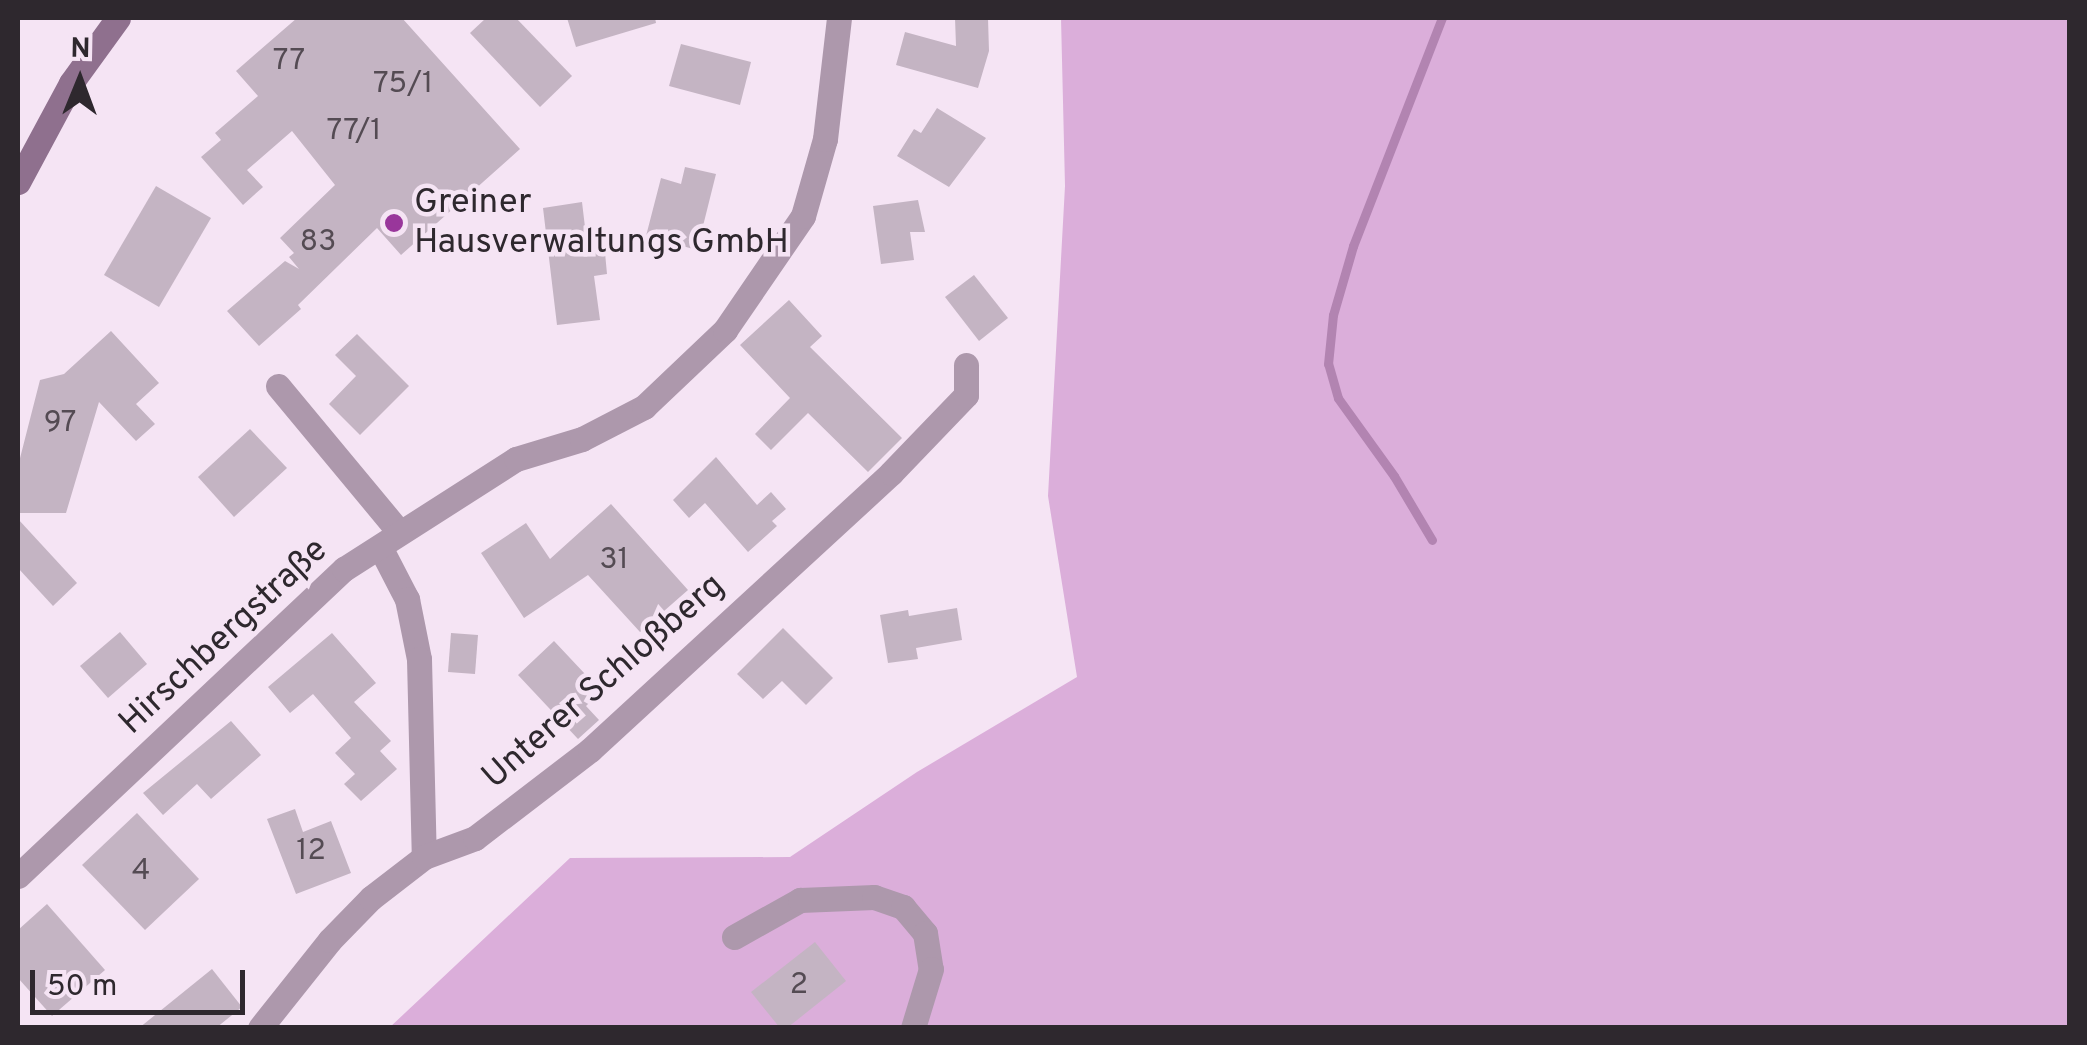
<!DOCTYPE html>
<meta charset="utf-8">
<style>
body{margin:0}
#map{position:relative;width:2087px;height:1045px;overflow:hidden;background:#f5e4f4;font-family:Overpass,sans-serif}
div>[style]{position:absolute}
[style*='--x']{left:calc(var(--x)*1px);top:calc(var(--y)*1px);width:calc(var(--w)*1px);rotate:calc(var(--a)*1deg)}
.green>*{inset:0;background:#dbaeda}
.stream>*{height:9px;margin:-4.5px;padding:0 4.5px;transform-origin:4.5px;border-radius:4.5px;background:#b284b1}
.building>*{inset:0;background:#c4b4c3}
.street>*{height:25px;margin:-12.5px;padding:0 12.5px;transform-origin:12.5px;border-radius:12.5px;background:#ad98ac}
.secondary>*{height:25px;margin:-12.5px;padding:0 12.5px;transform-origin:12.5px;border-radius:12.5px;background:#8f708e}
.dots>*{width:28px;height:28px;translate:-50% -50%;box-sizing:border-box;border:5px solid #f5e4f4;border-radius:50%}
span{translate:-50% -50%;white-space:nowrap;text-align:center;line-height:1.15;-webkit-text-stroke:9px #f5e4f4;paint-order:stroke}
.number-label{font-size:30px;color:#544b53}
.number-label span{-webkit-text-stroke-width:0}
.poi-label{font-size:35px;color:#2e282e}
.left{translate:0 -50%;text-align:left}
.street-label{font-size:35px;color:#2e282e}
.frame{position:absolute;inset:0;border:20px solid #2e282e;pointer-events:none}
.north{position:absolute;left:30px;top:30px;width:100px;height:100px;-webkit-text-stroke:8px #f5e4f4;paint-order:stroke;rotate:1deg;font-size:28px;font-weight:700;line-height:40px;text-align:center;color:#2e282e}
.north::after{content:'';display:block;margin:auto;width:35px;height:45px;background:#2e282e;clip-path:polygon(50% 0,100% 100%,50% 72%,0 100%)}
.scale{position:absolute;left:30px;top:970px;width:215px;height:45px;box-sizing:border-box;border:5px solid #2e282e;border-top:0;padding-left:12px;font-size:30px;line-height:35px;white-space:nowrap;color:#2e282e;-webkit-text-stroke:8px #f5e4f4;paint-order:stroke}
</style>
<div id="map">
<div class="green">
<i style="clip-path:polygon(1061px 18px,2069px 18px,2069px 1027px,389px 1028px,570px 858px,790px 857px,917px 772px,1077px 677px,1048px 496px,1065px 186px)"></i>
</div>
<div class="stream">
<i style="--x:1432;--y:540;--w:74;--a:-120.7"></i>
<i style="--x:1394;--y:476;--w:96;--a:-125.7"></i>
<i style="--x:1338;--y:398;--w:35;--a:-106"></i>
<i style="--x:1328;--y:364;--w:49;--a:-84.2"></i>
<i style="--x:1333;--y:315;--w:72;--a:-73.8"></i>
<i style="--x:1353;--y:246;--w:245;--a:-68.7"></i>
</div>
<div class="building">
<i style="clip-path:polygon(297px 18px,402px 18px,520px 149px,401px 255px,377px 228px,298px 305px,301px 309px,259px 346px,227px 311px,285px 261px,299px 269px,289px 257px,294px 253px,280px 238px,335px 185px,292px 131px,247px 170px,263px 187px,243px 205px,201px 157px,221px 140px,215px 133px,258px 96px,236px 71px)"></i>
<i style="clip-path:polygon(486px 18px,516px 18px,572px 76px,540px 107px,470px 33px)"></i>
<i style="clip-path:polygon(567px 18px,655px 18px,656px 23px,576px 47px)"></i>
<i style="clip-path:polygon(955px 18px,988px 18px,989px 51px,978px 88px,896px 65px,905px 32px,956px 46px)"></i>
<i style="clip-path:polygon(681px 44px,751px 62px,740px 105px,669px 86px)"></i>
<i style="clip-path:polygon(937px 108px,986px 138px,949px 187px,897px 156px,914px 129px,921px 133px)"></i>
<i style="clip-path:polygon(685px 167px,716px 174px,697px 250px,646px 236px,661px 178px,681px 184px)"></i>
<i style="clip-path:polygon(156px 186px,211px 218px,159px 307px,104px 275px)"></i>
<i style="clip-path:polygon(918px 200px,925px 232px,910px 232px,914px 260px,881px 264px,873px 206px)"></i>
<i style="clip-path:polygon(582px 202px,587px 244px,604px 242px,607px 274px,594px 276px,600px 320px,557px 325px,543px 208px)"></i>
<i style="clip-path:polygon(974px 275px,1008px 318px,979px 341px,945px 297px)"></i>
<i style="clip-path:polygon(789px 300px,822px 336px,810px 347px,902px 438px,868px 472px,808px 413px,771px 450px,755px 434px,790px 398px,740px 345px)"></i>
<i style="clip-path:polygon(111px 331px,159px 383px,136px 404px,155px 424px,136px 441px,99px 402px,66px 513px,18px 513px,18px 466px,40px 380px,64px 374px)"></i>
<i style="clip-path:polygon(357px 334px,409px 386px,360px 435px,329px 404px,356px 376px,335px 355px)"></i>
<i style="clip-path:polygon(250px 429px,287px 468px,234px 517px,198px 477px)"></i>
<i style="clip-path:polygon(716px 457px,757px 505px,771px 492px,786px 509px,772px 521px,777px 526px,748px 552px,705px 503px,689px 518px,673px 500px)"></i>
<i style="clip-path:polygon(611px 504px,688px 590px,640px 632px,588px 575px,524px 618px,481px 553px,526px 523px,550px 559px)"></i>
<i style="clip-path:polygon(18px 519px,77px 583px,53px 606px,18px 568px)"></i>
<i style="clip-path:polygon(957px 608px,962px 640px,916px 648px,918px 659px,888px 663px,880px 615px,908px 610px,909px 616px)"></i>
<i style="clip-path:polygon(783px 628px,833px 678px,806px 705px,782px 681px,763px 699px,737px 674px)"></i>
<i style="clip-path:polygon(120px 632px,147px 664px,108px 698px,80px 666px)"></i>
<i style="clip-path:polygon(332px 633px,376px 683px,354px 702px,391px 741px,380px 751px,397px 769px,361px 801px,344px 784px,355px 774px,335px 753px,351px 738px,313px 694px,290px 713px,268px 687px)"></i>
<i style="clip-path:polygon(451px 633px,478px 635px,475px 674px,448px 672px)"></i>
<i style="clip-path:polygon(554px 641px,601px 691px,586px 706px,599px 720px,578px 739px,518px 675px)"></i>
<i style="clip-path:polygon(231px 721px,261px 755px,211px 799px,197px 784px,163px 815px,143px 793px)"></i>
<i style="clip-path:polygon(295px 809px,303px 832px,331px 821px,351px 873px,296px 894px,267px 819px)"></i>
<i style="clip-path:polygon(137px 813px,199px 879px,145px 930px,82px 865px)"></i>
<i style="clip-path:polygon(47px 904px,105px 970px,52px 1016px,18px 978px,18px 930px)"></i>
<i style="clip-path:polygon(815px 942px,846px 981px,787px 1028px,780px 1028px,751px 992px)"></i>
<i style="clip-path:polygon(212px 969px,242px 1007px,216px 1028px,139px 1028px)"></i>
</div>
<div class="street">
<i style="--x:278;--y:386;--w:190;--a:50.3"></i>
<i style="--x:380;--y:547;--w:59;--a:62.6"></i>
<i style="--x:407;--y:599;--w:61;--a:78.7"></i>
<i style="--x:419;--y:659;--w:198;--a:88.6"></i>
<i style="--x:18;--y:876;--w:448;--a:-43.3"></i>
<i style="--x:344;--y:569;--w:204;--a:-32.6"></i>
<i style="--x:516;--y:459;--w:69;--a:-16.9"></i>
<i style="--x:582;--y:439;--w:70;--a:-27.3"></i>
<i style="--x:644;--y:407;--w:112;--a:-43.5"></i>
<i style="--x:725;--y:330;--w:138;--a:-55.6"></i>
<i style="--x:803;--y:216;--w:80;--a:-74.1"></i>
<i style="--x:825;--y:139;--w:122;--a:-83.4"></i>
<i style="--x:734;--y:937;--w:76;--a:-29.3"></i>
<i style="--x:800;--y:900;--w:74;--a:-2.3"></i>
<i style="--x:874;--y:897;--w:31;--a:19"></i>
<i style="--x:903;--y:907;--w:34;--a:50"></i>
<i style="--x:925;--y:933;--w:36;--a:81"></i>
<i style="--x:931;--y:969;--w:62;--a:107"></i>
<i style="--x:260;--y:1028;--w:112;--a:-51.5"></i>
<i style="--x:330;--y:940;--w:59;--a:-45.7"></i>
<i style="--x:371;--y:898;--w:67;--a:-37.7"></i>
<i style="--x:424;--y:857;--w:54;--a:-20.4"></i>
<i style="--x:475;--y:838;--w:145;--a:-37.4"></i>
<i style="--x:590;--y:750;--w:409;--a:-42.6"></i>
<i style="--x:891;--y:473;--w:108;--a:-46.1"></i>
<i style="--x:966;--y:395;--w:30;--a:-90"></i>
</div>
<div class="secondary">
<i style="--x:18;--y:182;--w:112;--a:-61.8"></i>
<i style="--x:71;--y:83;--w:80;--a:-54.1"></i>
</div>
<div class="dots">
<i style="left:394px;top:223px;background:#99369b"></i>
</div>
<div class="number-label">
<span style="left:289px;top:62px">77</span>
<span style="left:403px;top:85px">75/1</span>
<span style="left:354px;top:132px">77/1</span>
<span style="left:318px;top:243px">83</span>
<span style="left:60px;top:424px">97</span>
<span style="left:614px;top:561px">31</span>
<span style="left:311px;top:852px">12</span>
<span style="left:141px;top:872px">4</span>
<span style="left:799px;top:986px">2</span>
</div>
<div class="poi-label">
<span class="left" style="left:414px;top:223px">Greiner<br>Hausverwaltungs GmbH</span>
</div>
<div class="street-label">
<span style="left:224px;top:637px;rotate:-43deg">Hirschbergstraße</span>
<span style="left:604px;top:682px;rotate:-41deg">Unterer Schloßberg</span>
</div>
<div class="frame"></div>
<div class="north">N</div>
<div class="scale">50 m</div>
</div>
